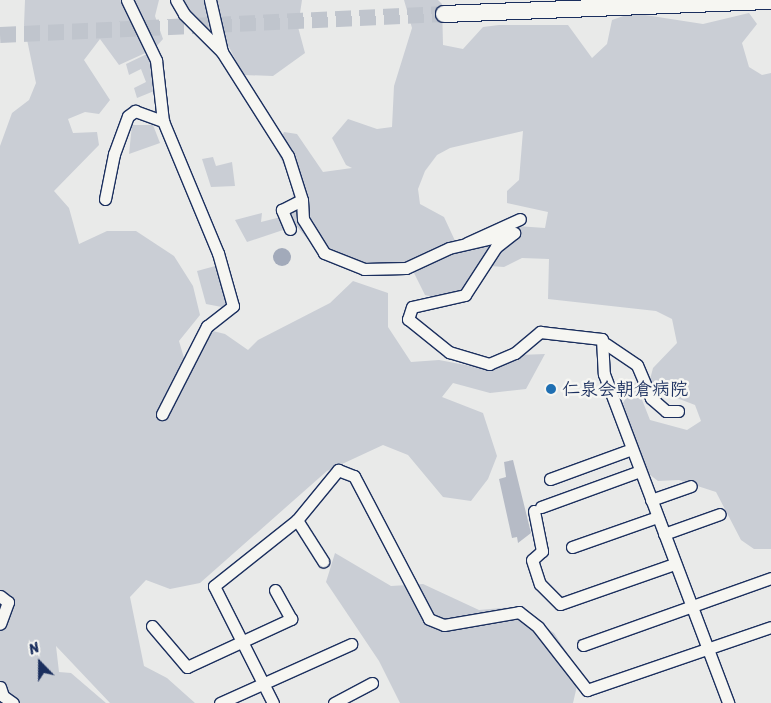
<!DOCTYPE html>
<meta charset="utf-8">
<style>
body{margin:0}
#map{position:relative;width:771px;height:703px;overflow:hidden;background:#e9eae9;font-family:Sriracha,"Klee One",sans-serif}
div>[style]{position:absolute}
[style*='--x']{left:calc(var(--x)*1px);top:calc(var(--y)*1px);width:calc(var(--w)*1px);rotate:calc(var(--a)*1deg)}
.green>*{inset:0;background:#caced5}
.water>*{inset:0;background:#a2aaba}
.round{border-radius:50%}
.building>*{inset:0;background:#b6bbc6}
.highway-tunnel>*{height:16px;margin-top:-8px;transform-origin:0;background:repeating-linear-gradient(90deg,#c0c5cd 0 16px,transparent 0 24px)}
.roads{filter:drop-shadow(1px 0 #1b2f5e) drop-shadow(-1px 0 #1b2f5e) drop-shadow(0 1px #1b2f5e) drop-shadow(0 -1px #1b2f5e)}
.minor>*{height:11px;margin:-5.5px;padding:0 5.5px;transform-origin:5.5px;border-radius:5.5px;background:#f6f6f2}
.highway>*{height:16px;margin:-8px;padding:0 8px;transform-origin:8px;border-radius:8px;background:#f6f6f2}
.dots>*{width:14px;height:14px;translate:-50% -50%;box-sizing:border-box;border:2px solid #f6f6f2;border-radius:50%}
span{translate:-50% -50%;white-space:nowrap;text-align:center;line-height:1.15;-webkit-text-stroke:5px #f6f6f2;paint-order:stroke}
.poi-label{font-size:18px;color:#1b2f5e;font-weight:700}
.left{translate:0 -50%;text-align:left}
.north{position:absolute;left:15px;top:638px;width:50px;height:50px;-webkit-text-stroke:4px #f6f6f2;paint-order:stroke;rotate:338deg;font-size:14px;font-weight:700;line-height:20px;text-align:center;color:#1b2f5e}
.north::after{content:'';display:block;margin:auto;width:18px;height:22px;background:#1b2f5e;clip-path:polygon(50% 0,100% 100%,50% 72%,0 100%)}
</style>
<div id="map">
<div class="green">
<i style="clip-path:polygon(25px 0,159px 0,155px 16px,163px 39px,154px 49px,119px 65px,100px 39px,84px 60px,110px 100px,99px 114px,85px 112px,68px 119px,73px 133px,97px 132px,99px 145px,54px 191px,69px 208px,79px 244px,107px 231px,136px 231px,174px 256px,193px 286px,200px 315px,179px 341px,184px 358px,191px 358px,209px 330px,225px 334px,248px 350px,258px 340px,330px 303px,353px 281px,388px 293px,388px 327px,411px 362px,439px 360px,476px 367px,500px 365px,519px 355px,545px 354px,526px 389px,490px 393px,453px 383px,442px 397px,483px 413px,497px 456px,488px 479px,471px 501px,443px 497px,408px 455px,383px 445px,327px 471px,200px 583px,170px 589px,146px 580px,130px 597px,144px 666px,167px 678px,195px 703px,110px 703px,56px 646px,59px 672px,71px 673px,106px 703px,0 703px,0 146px,12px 113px,29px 100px,36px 83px,24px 25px)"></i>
<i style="clip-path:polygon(177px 0,302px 0,298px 27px,305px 53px,273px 76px,243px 75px,229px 47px,210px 43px)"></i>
<i style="clip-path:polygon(evenodd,404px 0,438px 0,442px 4px,443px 45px,463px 49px,483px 27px,499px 25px,568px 25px,592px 58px,607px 44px,612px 20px,632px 13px,703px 24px,749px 13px,757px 24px,742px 43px,749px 67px,762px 75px,771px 73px,771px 549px,754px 549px,741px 540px,716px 492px,679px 480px,658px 481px,645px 471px,623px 403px,635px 382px,650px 420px,687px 430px,701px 421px,695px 405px,648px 387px,653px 368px,677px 343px,672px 319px,656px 311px,548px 299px,549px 259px,522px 258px,504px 267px,490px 266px,485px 278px,464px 293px,441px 299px,425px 295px,413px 271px,345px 264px,320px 253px,292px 221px,293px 184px,276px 149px,284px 132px,297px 134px,323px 172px,352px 168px,346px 165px,332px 138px,348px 119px,377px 129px,392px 127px,394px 86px,412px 28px,404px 0,523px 131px,519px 180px,507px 191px,507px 203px,548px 212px,545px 228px,517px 226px,457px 245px,444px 217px,420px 204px,418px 189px,425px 171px,437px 155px,450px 148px,523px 131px)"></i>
<i style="clip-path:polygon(149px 53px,159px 89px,137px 98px,134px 88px,146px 82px,141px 69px,129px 75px,126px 64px)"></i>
<i style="clip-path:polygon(132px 125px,153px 125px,160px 143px,129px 154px)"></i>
<i style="clip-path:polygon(213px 157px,216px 166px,232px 162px,235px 186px,211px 187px,202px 159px)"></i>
<i style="clip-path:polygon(262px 213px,261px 222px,281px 217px,286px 229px,247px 242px,235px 220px)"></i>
<i style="clip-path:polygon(219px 265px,231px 306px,227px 308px,206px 304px,197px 271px)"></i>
<i style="clip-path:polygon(335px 553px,391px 586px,423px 584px,479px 610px,514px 607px,554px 633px,580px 673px,573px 703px,400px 703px,379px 661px,326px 582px)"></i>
</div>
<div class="water">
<i class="round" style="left:273px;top:248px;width:18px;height:18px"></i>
</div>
<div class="building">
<i style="clip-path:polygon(513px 460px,531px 533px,518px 543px,517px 537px,512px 538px,499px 479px,506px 477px,504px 462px)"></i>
</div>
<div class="highway-tunnel">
<i style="--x:0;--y:35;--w:444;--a:-2.7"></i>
</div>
<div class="roads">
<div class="minor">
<i style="--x:127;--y:0;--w:67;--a:64.2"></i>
<i style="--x:156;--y:60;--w:61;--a:83.5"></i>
<i style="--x:163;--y:121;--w:143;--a:67.4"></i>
<i style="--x:218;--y:253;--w:55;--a:74.2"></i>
<i style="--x:233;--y:306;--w:33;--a:142"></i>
<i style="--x:207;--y:326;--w:99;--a:117.1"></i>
<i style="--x:176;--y:0;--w:16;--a:60"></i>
<i style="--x:184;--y:14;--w:54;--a:45"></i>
<i style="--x:210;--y:0;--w:53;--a:77"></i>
<i style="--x:222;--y:52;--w:123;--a:57.6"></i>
<i style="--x:288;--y:156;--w:46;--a:72.3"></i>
<i style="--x:302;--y:200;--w:19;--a:87"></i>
<i style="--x:303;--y:219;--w:40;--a:58"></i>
<i style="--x:324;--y:253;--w:43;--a:21.8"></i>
<i style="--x:364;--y:269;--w:42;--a:-1.4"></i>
<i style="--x:406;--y:268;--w:47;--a:-24.9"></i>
<i style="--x:449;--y:248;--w:67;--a:-13"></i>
<i style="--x:514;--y:233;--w:23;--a:142"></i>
<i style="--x:496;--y:247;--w:57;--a:122.9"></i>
<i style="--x:465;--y:295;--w:54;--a:167.2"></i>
<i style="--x:412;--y:307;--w:13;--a:108"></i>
<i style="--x:408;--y:319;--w:53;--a:38.8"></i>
<i style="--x:449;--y:352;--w:42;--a:16.7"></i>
<i style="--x:489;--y:364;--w:28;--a:-23"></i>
<i style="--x:515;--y:353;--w:33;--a:-40"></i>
<i style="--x:540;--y:332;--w:62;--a:6.4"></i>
<i style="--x:602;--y:339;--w:35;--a:87"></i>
<i style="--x:604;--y:374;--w:352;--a:69.3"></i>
<i style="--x:105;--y:199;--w:46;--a:-78.7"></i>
<i style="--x:114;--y:154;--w:40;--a:-69.8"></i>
<i style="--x:128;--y:116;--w:9;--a:-36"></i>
<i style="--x:135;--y:111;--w:30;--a:20"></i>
<i style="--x:290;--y:229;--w:21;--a:-113"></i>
<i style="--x:282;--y:210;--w:22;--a:-27"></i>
<i style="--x:467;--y:243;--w:58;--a:-24.4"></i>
<i style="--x:606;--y:344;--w:37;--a:34"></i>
<i style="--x:637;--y:365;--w:36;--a:67"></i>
<i style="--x:651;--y:398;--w:20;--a:41"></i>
<i style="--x:666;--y:411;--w:12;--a:0"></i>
<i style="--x:550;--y:479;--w:87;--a:-20.1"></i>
<i style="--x:651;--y:500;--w:42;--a:-19.3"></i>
<i style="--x:541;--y:507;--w:105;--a:-20"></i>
<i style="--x:534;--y:511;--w:41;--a:78.7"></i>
<i style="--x:542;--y:551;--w:13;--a:138"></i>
<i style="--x:532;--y:560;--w:25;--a:72"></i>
<i style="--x:540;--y:584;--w:28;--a:45"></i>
<i style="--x:560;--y:604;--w:121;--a:-19.3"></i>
<i style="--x:297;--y:520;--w:49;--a:57.6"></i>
<i style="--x:664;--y:534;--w:59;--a:-19.7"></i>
<i style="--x:572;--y:547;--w:90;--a:-19.4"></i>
<i style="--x:0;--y:596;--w:10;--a:37"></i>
<i style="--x:8;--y:602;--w:23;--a:110"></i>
<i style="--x:152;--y:626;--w:54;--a:49.5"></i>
<i style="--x:187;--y:667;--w:115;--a:-24.8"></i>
<i style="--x:291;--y:619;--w:33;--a:-119"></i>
<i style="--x:583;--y:645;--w:200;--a:-19.6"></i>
<i style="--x:0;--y:687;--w:9;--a:72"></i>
<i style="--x:3;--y:696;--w:12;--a:35"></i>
<i style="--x:220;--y:703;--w:144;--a:-24.2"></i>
<i style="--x:273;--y:703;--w:131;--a:-116.8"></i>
<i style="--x:214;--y:586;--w:106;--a:-38.5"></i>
<i style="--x:297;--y:520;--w:65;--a:-50.6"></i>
<i style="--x:338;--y:470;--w:17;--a:21"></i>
<i style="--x:354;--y:476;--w:161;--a:62.3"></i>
<i style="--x:429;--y:619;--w:16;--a:22"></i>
<i style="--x:444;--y:625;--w:76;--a:-9.8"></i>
<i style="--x:519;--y:612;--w:24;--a:38"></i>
<i style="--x:538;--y:627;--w:80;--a:52.1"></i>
<i style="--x:587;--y:690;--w:194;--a:-18.9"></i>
<i style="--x:334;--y:703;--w:43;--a:-27.8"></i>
</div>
<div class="highway">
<i style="--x:444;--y:14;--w:327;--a:-2.3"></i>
</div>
</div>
<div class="dots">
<i style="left:551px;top:389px;background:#1f6fb2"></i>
</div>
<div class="poi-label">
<span class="left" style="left:562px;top:389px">仁泉会朝倉病院</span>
</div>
<div class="north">N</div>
</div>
